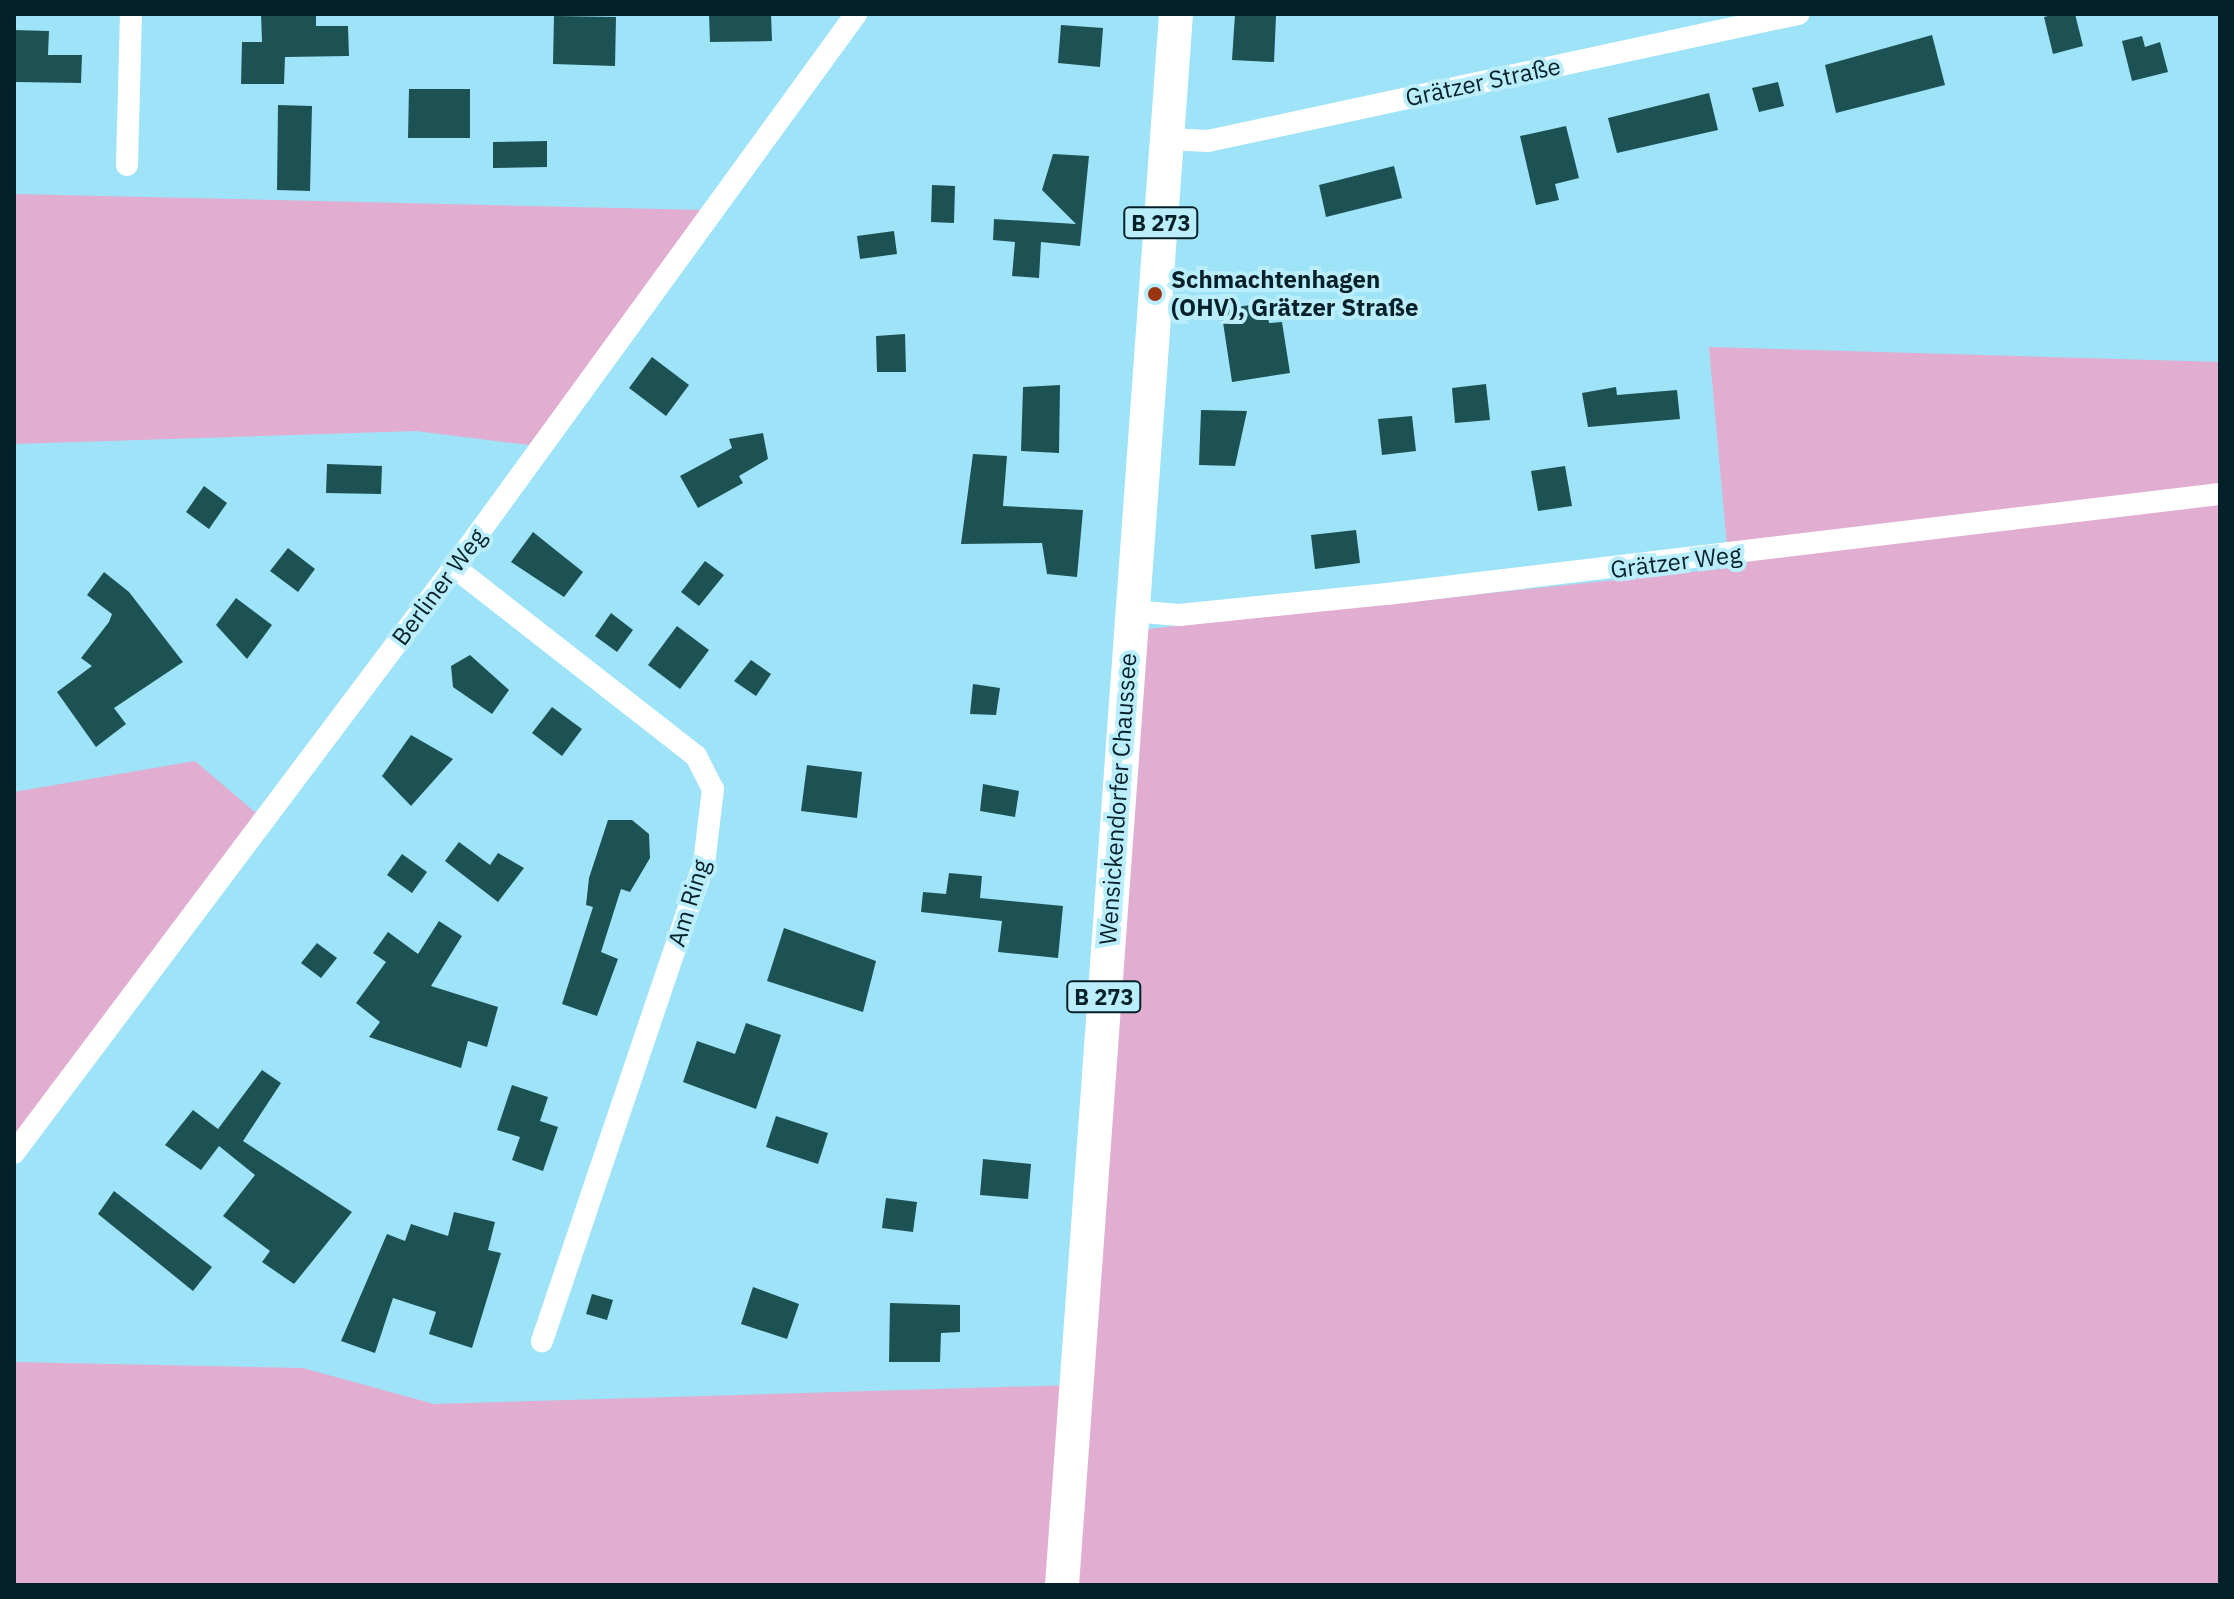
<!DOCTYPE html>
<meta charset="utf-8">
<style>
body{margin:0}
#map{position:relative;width:2234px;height:1599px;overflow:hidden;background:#9fe3f8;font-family:"IBM Plex Sans",sans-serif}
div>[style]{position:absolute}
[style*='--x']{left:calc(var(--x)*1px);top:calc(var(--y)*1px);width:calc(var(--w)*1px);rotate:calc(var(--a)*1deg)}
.green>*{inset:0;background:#e1add0}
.building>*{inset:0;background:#1d5254}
.street>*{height:22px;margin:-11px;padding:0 11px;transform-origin:11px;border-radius:11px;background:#fff}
.primary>*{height:34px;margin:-17px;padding:0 17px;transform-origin:17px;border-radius:17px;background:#fff}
.dots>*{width:22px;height:22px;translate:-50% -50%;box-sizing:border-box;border:4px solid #bbeefd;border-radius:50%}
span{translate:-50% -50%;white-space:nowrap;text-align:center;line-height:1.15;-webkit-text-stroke:8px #bbeefd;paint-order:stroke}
.shield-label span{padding:2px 6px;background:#bbeefd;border:2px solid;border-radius:6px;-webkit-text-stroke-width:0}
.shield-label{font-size:22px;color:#042129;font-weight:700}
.street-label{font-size:24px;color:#042129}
.poi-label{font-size:24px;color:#042129;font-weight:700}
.left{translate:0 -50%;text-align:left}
.frame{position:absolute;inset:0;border:16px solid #042129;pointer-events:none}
</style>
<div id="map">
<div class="green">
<i style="clip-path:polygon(14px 194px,704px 210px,529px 445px,416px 431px,14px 444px)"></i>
<i style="clip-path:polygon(1709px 347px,2220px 362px,2220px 1585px,14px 1585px,14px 1362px,303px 1368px,434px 1404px,1072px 1385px,1138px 630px,1729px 568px)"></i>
<i style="clip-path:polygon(195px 761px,262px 818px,14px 1147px,14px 792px)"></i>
</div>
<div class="building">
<i style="clip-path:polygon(261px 14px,316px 14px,316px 26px,348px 26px,349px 56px,285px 57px,284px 84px,241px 84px,242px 42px,262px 42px)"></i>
<i style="clip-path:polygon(709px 14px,771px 14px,772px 41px,710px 42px)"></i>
<i style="clip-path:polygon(1235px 14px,1276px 16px,1274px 62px,1232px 60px)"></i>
<i style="clip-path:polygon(2056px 14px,2075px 14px,2083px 46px,2053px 54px,2044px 17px)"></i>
<i style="clip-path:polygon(554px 16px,616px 17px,615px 66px,553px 64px)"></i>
<i style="clip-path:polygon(1061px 25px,1103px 28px,1100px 67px,1058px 63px)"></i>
<i style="clip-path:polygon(14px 30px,49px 31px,48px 55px,82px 55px,81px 83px,14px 82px)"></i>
<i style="clip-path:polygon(1932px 35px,1945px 85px,1836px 113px,1825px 65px)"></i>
<i style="clip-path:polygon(2142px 36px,2145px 47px,2160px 42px,2168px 72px,2132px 81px,2122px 41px)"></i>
<i style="clip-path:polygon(1778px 82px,1784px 106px,1759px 112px,1752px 88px)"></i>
<i style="clip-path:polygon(409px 89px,470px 89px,470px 138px,408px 138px)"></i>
<i style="clip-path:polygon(1709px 93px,1718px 130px,1617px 153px,1608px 118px)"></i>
<i style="clip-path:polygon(278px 105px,312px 106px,310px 191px,277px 190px)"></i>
<i style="clip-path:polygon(1566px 126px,1579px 178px,1555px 184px,1559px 200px,1536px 205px,1520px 136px)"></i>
<i style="clip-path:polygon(547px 141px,547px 167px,493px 168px,493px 142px)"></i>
<i style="clip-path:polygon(1053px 154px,1089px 156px,1080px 246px,1041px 242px,1039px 278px,1012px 276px,1015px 242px,993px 240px,994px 219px,1076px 224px,1042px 190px)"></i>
<i style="clip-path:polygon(1394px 166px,1402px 198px,1326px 217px,1319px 185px)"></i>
<i style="clip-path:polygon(932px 185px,955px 186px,954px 223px,931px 222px)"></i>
<i style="clip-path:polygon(894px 231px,897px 254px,860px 259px,857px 236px)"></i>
<i style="clip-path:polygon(1266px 303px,1269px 323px,1282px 322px,1290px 373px,1232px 382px,1221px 309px)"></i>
<i style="clip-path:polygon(905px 334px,906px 372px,877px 372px,876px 336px)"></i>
<i style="clip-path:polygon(652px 357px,689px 385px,666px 416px,629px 388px)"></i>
<i style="clip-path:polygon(1486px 384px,1490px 420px,1455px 423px,1452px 388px)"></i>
<i style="clip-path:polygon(1060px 385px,1059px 453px,1021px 451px,1023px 387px)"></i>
<i style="clip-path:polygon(1616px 387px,1617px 395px,1677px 390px,1680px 419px,1588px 427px,1582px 393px)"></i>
<i style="clip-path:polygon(1201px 410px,1247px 411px,1235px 466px,1199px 465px)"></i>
<i style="clip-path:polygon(1412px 416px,1416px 451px,1382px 455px,1378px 419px)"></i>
<i style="clip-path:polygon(763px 433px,768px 459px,739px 476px,743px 483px,698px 508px,680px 476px,732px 448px,729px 439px)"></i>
<i style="clip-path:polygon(973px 454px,1007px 456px,1003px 506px,1083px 510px,1077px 577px,1047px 574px,1042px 543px,961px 544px)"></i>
<i style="clip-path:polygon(327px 464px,382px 466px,381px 494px,326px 493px)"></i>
<i style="clip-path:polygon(1565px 466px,1572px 506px,1538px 511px,1531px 471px)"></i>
<i style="clip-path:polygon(204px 486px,227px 503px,209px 529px,186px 512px)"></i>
<i style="clip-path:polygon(1356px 530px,1360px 563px,1315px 569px,1311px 535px)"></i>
<i style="clip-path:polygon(533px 532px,583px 572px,564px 597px,511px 562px)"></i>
<i style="clip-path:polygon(288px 548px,315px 569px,298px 592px,270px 571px)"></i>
<i style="clip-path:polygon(705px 561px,724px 575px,699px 606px,681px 592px)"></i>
<i style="clip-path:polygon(104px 572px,129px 592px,183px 662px,114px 708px,126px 724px,96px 747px,57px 692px,92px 666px,81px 658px,109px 622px,112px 614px,87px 595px)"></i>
<i style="clip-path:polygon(236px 598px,272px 625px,247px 659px,216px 625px)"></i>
<i style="clip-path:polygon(611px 613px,633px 630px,617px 652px,595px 636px)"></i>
<i style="clip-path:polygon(677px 626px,709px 650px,680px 689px,648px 665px)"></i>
<i style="clip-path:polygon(470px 655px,509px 690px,492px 714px,453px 687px,451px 666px)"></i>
<i style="clip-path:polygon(751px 660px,771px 674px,756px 696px,734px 681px)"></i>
<i style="clip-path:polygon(973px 684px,1000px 688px,996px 715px,970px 714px)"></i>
<i style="clip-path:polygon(552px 707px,582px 729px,562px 756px,532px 733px)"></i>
<i style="clip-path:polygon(411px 735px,453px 759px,411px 806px,382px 776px)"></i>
<i style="clip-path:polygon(807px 765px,862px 772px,857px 818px,801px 811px)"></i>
<i style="clip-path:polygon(983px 784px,1019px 791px,1015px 817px,980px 811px)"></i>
<i style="clip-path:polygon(608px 820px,632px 820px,649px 834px,650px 858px,630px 892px,621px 889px,601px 952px,618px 959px,597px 1016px,562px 1004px,593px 907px,586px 905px,589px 878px)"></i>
<i style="clip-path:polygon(459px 842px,490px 865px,498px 853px,524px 868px,498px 902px,445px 861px)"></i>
<i style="clip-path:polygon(402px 854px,427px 872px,412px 893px,387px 875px)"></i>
<i style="clip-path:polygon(949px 873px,982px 876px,980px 898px,1063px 906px,1058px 958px,998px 952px,1002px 921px,921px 912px,923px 892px,946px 894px)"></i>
<i style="clip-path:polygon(439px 921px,462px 936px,431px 986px,498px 1007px,487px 1047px,468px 1041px,461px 1068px,369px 1037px,380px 1022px,356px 1003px,386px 962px,373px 953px,388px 932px,418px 954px)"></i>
<i style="clip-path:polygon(784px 928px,876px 961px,863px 1012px,767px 981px)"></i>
<i style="clip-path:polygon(317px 943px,337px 958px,321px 978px,301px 963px)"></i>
<i style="clip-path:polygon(746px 1023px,781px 1035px,756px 1109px,683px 1082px,697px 1041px,735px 1054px)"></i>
<i style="clip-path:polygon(262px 1070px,281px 1083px,243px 1141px,352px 1212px,294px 1284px,262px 1262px,270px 1251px,223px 1216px,255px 1175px,219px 1146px,201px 1170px,165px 1145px,193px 1110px,218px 1129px)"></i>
<i style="clip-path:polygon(512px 1085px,548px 1097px,540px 1121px,558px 1127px,543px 1171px,512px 1160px,520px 1137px,497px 1130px)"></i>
<i style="clip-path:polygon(776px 1116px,828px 1133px,818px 1164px,766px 1147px)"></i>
<i style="clip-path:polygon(983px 1159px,1031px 1164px,1028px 1199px,980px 1195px)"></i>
<i style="clip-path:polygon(114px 1191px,212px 1267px,193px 1291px,98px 1214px)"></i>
<i style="clip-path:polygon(886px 1198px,917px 1202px,913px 1232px,882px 1228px)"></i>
<i style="clip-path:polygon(454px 1212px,495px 1222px,488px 1250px,501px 1253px,472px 1348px,429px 1334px,436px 1312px,393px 1298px,375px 1353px,341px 1341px,387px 1234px,405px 1241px,411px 1224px,448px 1236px)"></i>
<i style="clip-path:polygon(753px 1287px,799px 1304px,787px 1339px,741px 1324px)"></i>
<i style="clip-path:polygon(592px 1294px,613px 1300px,607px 1320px,586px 1314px)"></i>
<i style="clip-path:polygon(890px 1303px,960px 1305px,960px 1332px,941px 1333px,940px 1362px,889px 1362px)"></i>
</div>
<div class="street">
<i style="--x:1167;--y:139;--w:41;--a:2.8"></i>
<i style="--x:1208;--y:141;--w:604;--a:-12.15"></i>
<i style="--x:127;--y:165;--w:151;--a:-88.5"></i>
<i style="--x:454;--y:567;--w:307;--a:38"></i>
<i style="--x:696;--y:756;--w:37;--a:63"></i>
<i style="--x:713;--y:789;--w:75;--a:96.9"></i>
<i style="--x:704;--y:863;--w:505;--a:108.72"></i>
<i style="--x:1132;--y:611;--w:47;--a:4.9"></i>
<i style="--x:1179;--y:615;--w:209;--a:-5.8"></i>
<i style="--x:1387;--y:594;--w:839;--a:-6.85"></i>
<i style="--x:14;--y:1153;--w:733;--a:-53.1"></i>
<i style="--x:454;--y:567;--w:684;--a:-53.98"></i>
</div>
<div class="primary">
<i style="--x:1062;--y:1585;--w:1575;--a:-85.85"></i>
</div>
<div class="dots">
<i style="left:1155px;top:294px;background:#9b350d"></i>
</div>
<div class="shield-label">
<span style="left:1161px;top:223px">B 273</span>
<span style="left:1104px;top:997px">B 273</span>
</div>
<div class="street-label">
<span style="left:1483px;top:82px;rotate:-12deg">Grätzer Straße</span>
<span style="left:1676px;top:562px;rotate:-7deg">Grätzer Weg</span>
<span style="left:439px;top:587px;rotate:-53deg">Berliner Weg</span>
<span style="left:1118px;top:799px;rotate:-86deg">Wensickendorfer Chaussee</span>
<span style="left:689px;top:903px;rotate:-73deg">Am Ring</span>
</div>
<div class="poi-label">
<span class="left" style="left:1171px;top:294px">Schmachtenhagen<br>(OHV), Grätzer Straße</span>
</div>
<div class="frame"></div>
</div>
